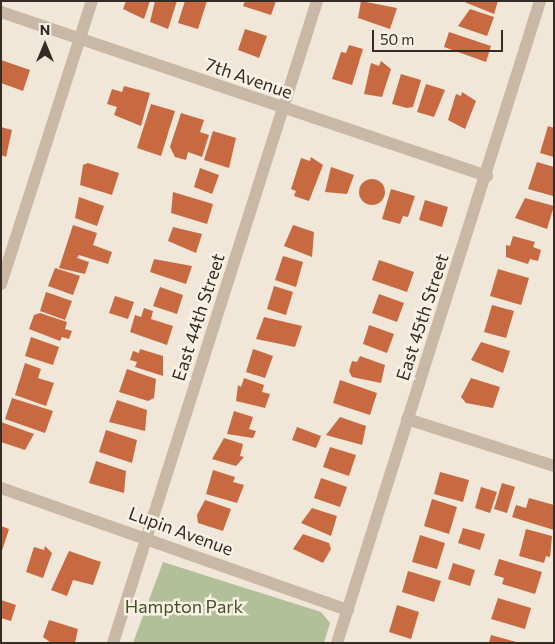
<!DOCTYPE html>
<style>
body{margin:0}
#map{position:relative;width:555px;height:644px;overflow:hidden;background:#f1e7d9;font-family:Commissioner,sans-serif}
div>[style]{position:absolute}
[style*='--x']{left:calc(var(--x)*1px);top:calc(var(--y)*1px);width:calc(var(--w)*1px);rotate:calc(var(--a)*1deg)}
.green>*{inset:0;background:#b1c099}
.building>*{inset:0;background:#c76941}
.round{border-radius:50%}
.minor>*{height:12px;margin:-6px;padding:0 6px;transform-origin:6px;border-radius:6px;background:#c9b8a5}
span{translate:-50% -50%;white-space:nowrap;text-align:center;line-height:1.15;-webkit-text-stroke:5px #f9f1e5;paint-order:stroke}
.street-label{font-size:18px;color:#352c26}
.park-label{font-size:18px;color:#42532a}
.frame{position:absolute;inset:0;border:2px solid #352c26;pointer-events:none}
.north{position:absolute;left:20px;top:20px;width:50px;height:50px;-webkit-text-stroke:4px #f9f1e5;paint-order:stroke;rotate:0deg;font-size:14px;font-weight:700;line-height:20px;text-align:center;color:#352c26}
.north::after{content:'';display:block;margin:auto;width:18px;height:22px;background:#352c26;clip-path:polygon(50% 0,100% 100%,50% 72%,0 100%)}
.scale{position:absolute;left:372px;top:30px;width:131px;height:22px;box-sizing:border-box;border:2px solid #352c26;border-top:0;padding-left:6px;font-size:15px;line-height:18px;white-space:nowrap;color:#352c26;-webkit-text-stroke:4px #f9f1e5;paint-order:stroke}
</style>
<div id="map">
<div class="green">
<i style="clip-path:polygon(163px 562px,321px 612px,330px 623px,324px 643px,133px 643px)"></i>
</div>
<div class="building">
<i style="clip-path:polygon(126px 1px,150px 1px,144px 19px,123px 9px)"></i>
<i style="clip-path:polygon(155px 1px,177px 1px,168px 29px,150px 22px)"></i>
<i style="clip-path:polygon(185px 1px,207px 1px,198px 29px,178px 23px)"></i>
<i style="clip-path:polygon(245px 1px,276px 1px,271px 15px,243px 6px)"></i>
<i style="clip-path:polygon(361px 1px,397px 8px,390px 29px,358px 18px)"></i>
<i style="clip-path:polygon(462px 1px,498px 1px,494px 14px)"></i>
<i style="clip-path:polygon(470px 9px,494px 17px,487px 36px,458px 26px)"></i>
<i style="clip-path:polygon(245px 29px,267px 36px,259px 58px,238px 50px)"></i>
<i style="clip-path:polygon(449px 32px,491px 46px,486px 62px,444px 47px)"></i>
<i style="clip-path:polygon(349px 45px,363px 49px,352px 85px,332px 79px,341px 52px,346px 53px)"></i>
<i style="clip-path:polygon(1px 60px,30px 70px,23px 91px,1px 83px)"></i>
<i style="clip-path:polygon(381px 61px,391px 69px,382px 97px,364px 94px,371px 63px,379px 66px)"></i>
<i style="clip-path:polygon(401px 74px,421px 80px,413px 107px,407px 108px,392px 104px)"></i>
<i style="clip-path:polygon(426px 84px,445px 90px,434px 117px,417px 112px)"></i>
<i style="clip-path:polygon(124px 86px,150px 93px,141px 126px,114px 115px,117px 107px,107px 104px,112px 89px,122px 92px)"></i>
<i style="clip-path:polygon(462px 92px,476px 101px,465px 129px,448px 120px,456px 94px,461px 96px)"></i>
<i style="clip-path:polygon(151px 104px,175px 111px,161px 156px,137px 148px)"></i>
<i style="clip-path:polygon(181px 113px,204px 120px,200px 132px,209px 135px,202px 157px,188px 152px,186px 160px,175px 157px,170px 147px)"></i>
<i style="clip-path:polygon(548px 126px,554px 128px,554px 157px,540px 153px)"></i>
<i style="clip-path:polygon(1px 127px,12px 130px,6px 157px,1px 155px)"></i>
<i style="clip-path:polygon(213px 131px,236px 138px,229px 168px,204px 160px)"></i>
<i style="clip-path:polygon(311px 157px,323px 165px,309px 201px,294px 196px,296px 191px,291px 189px,301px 158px,310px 161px)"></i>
<i style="clip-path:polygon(537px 162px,554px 167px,553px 196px,528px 189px)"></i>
<i style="clip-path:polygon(88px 163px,119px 173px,112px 195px,80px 185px,83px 165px)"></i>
<i style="clip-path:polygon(331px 167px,354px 175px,347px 194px,325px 192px)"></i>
<i style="clip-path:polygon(200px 168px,219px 175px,212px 194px,194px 187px)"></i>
<i class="round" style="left:359px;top:179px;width:26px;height:26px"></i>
<i style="clip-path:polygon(391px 189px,415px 196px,408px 217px,403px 216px,400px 224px,382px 219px)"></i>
<i style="clip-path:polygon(173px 192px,213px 204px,207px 224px,171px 213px)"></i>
<i style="clip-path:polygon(79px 197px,104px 206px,97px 226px,75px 218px)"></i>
<i style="clip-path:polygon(525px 198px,554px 206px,547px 229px,515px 218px)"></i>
<i style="clip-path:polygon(425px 200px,448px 207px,442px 227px,419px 220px)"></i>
<i style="clip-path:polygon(73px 225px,97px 233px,93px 245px,112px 252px,108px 264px,79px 255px,77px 258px,89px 262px,85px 274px,59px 268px)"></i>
<i style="clip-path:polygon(293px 225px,314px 232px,312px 257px,284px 246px)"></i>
<i style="clip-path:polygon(173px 227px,202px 234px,196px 253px,168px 241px)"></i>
<i style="clip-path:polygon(513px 236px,535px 242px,533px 247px,541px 250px,538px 261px,530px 259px,528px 264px,506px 257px,506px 245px,510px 246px)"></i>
<i style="clip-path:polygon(283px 256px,303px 262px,296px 287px,275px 280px)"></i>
<i style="clip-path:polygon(154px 259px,192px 266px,186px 284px,150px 272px)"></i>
<i style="clip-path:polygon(379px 260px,414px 272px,407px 292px,372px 280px)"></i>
<i style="clip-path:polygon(55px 268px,80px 276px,73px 295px,48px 286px)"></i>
<i style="clip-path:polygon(498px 269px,529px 278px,521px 305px,490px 296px)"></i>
<i style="clip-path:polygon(274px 286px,293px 292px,286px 315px,267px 309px)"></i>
<i style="clip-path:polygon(160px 287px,183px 295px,177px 314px,153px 306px)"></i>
<i style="clip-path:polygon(46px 292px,72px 301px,65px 320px,40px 311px)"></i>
<i style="clip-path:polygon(379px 294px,404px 303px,397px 322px,372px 313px)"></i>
<i style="clip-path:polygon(115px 296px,134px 302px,128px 319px,109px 313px)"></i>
<i style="clip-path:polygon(492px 305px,514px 311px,506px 338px,484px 332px)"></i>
<i style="clip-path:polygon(144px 308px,153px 311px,151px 319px,173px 326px,167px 345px,130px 332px,135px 315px,141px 317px)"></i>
<i style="clip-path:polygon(40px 313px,67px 322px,65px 329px,72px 331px,69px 339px,62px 337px,60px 341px,29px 329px,34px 315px)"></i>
<i style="clip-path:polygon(264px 317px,302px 326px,295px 347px,256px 339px)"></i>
<i style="clip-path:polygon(369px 325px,394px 334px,387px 353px,363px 344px)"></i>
<i style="clip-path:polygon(31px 337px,59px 347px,53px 365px,25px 356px)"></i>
<i style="clip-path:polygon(481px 342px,510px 351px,503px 373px,471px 360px)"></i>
<i style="clip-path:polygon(140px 349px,163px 356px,163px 376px,135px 367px,137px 362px,130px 360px,133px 351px,139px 353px)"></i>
<i style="clip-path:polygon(253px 349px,273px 356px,265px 378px,246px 372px)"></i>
<i style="clip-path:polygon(360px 356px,385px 365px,381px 383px,352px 377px,349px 371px,352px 361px,357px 362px)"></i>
<i style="clip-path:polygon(25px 363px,41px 369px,38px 378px,54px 383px,46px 406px,15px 395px)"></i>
<i style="clip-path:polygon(127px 369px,156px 379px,154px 398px,148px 401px,119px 392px)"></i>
<i style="clip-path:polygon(244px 378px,264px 385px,262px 392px,270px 394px,265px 408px,236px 401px,238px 385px,241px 387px)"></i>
<i style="clip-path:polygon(471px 378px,500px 387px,493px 408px,466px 403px,461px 397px)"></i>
<i style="clip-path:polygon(340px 380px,377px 393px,370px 415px,333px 403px)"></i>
<i style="clip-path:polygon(12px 398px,53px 411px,45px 433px,5px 419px)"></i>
<i style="clip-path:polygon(117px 400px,147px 410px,145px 431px,109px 422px)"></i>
<i style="clip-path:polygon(234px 411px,253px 417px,249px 429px,256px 431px,253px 438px,227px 434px)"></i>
<i style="clip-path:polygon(340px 417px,366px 426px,362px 445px,326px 435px)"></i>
<i style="clip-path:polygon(1px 422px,34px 434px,25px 450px,1px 442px)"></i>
<i style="clip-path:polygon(297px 427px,321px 436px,316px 448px,292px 440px)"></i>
<i style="clip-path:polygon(106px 430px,137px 440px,132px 463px,99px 452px)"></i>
<i style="clip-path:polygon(224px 438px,243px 444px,240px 456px,244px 457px,236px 466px,212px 459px)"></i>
<i style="clip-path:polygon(330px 447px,356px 455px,349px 476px,323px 467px)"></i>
<i style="clip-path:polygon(96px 461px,126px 471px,124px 493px,89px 483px)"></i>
<i style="clip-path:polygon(213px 470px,235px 477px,233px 482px,244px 485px,237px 503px,206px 494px)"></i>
<i style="clip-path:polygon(440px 472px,469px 480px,463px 502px,434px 494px)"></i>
<i style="clip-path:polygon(321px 478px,347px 487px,340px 507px,314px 498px)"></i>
<i style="clip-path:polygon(502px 483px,515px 487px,507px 513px,494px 509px)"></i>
<i style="clip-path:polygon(481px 487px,497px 492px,490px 513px,475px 508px)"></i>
<i style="clip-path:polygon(529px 498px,554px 505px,554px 530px,512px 517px,516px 505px,526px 508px)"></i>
<i style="clip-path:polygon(432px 499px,457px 507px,449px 534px,424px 526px)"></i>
<i style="clip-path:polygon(205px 500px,231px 509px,223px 531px,198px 523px,197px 515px)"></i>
<i style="clip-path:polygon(312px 508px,337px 516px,331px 536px,301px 523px)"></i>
<i style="clip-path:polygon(1px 526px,9px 529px,2px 551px,1px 551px)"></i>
<i style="clip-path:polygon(463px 528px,485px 534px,480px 550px,458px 543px)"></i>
<i style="clip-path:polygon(526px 529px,552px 536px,550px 557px,546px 556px,544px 563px,519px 556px)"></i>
<i style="clip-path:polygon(303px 534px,329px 543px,331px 549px,323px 563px,293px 549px)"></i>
<i style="clip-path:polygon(420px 535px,445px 543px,437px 569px,412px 562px)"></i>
<i style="clip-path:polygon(45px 546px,52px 553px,43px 578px,26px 572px,34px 547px,44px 550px)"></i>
<i style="clip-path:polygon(69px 551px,101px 562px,93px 585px,73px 580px,67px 596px,51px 590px)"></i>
<i style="clip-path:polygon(499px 559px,542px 572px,535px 594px,502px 584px,504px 578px,494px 575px)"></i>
<i style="clip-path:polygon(453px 563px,475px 570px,470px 586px,448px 579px)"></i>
<i style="clip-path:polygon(408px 571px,441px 581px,434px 602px,402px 592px)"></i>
<i style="clip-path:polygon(498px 598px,531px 608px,525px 629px,491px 619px)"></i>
<i style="clip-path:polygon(1px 600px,16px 605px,11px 621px,1px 618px)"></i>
<i style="clip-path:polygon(397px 605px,419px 612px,411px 639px,389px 632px)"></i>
<i style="clip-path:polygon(49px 620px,78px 629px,75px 643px,51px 643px,43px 637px)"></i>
<i style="clip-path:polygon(491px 635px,516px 642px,516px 643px,489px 643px)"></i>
</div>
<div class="minor">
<i style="--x:1;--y:12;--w:513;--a:18.65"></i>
<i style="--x:1;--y:284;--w:297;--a:-72.2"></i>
<i style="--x:407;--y:419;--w:154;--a:17.7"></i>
<i style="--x:1;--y:488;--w:368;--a:19.4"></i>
<i style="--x:113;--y:643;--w:674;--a:-72.37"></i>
<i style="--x:337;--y:643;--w:673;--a:-72.45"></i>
</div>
<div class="street-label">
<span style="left:249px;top:78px;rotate:19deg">7th Avenue</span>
<span style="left:198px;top:317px;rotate:-72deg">East 44th Street</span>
<span style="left:422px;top:317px;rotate:-72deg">East 45th Street</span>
<span style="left:181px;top:531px;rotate:20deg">Lupin Avenue</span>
</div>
<div class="park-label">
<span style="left:184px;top:606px">Hampton Park</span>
</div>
<div class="frame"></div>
<div class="north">N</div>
<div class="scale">50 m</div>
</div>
